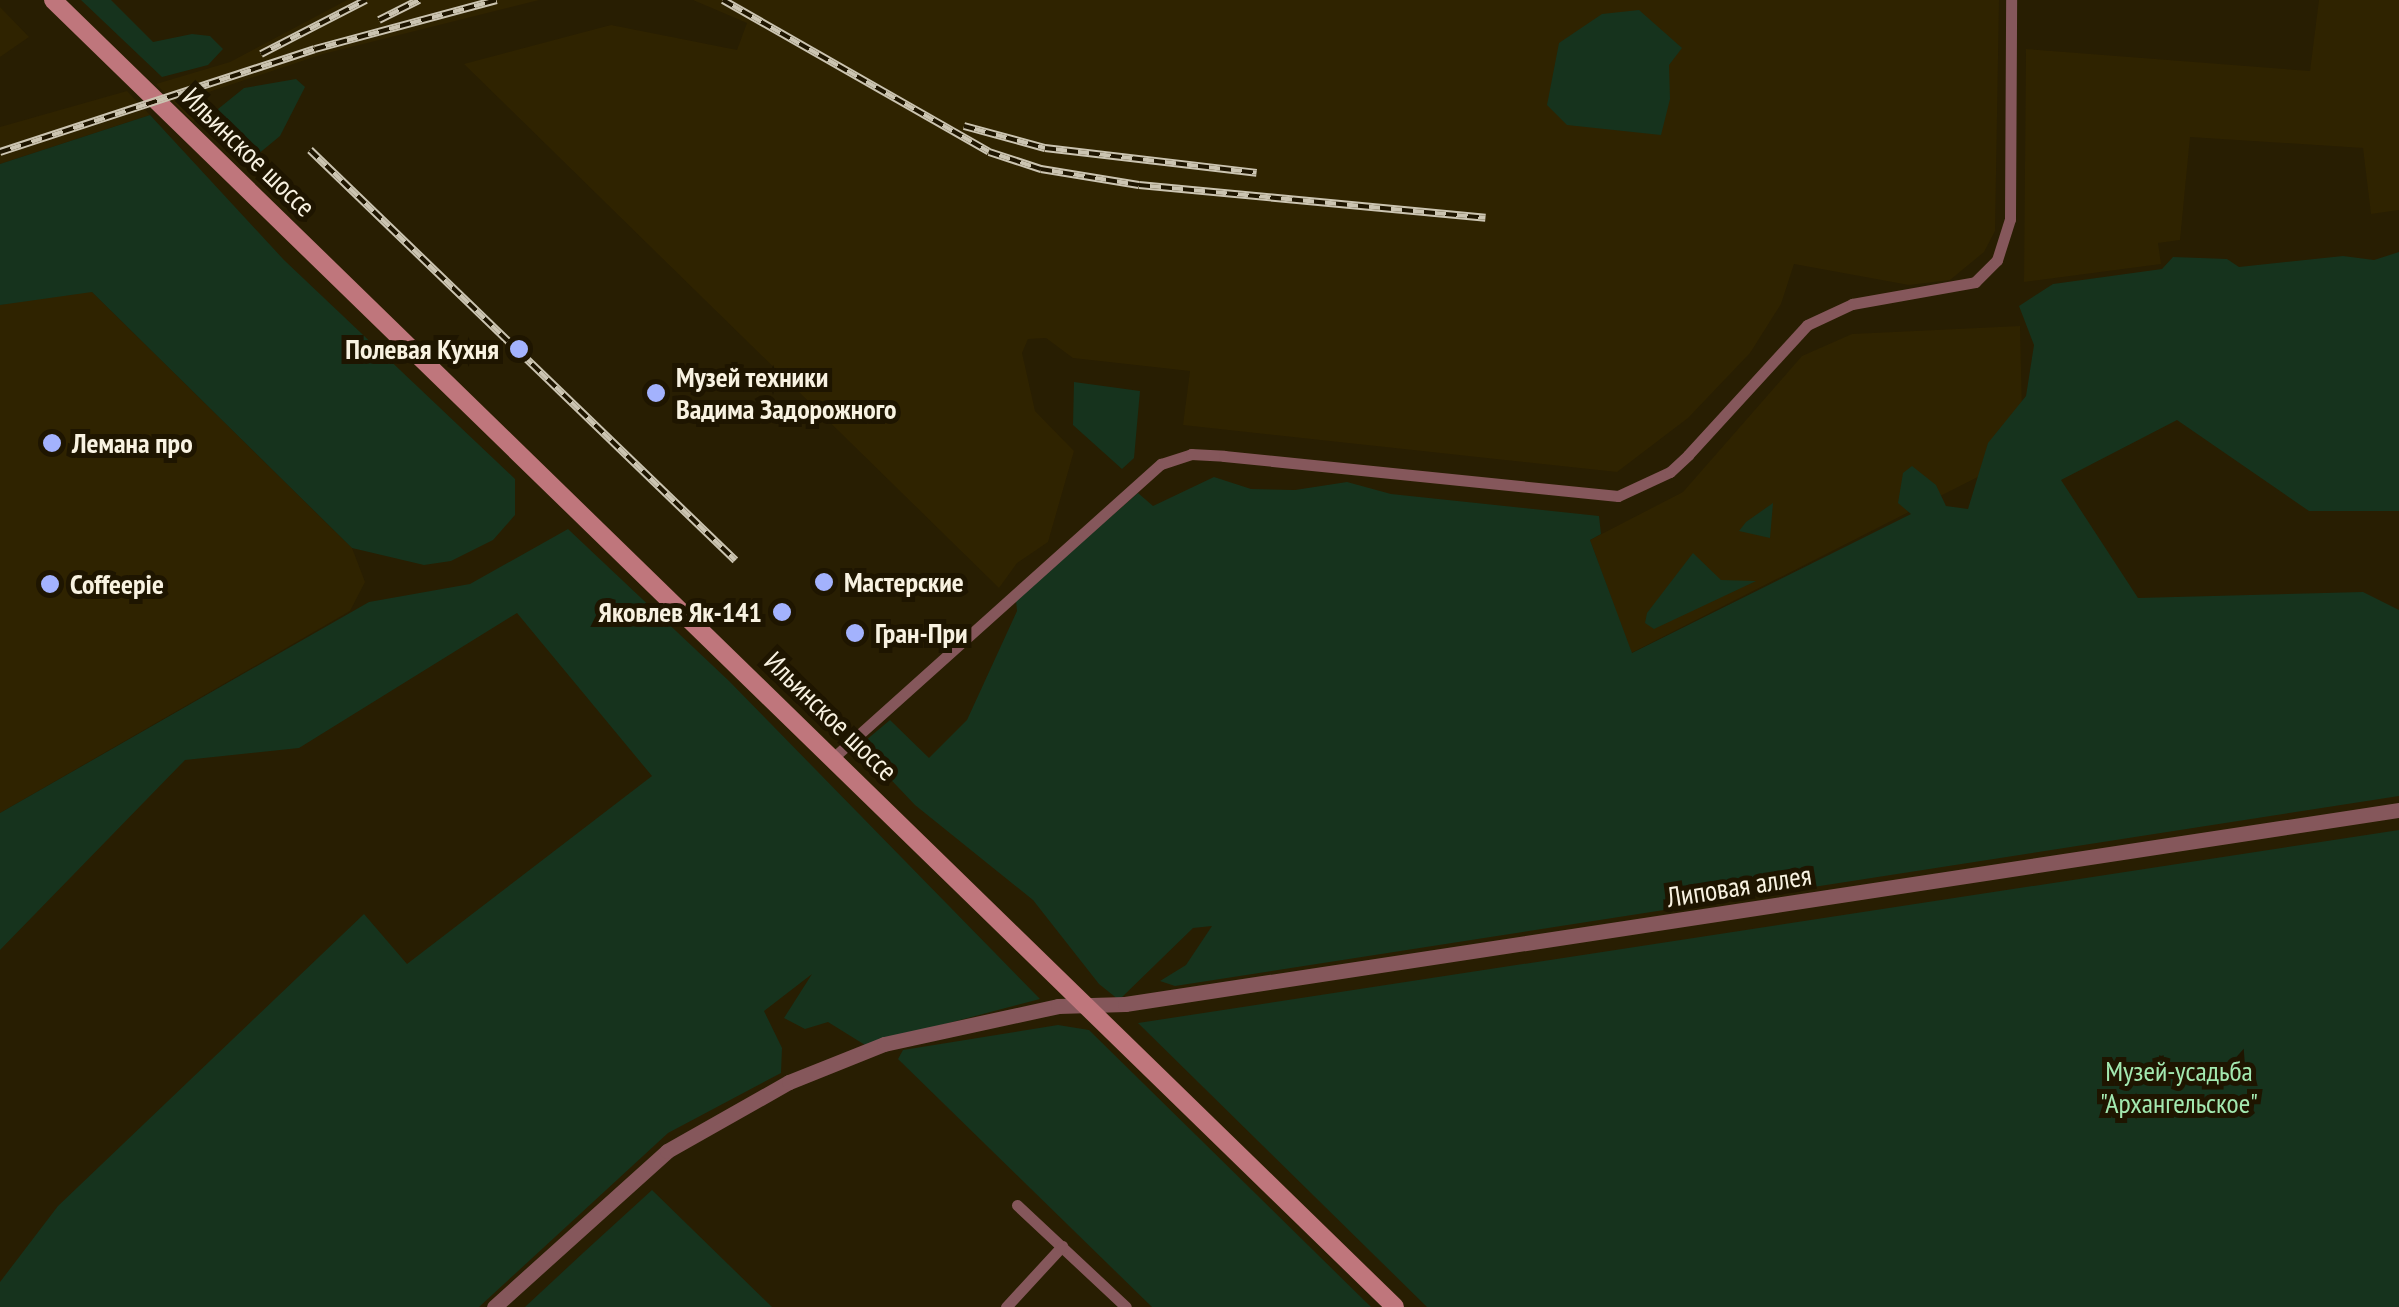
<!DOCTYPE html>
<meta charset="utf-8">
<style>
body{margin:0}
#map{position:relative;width:2399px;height:1307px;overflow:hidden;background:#281e02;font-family:"PT Sans Narrow",sans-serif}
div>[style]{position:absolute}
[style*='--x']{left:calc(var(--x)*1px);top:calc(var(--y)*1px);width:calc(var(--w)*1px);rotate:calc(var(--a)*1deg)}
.built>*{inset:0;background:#2f2300}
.green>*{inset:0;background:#16331d}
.minor>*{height:11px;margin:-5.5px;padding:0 5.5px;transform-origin:5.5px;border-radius:5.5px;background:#85575b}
.tertiary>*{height:15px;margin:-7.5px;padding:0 7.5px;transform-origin:7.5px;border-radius:7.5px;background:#85575b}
.secondary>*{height:18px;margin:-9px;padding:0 9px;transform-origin:9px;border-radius:9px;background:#bf767c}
.rail>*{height:8px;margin-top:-4px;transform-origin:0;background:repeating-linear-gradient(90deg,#1e1500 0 11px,#cbc4b1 0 22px);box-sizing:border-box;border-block:2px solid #cbc4b1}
.dots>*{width:28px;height:28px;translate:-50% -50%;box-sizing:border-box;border:5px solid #1e1500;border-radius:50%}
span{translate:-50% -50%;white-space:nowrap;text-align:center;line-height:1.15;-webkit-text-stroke:10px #1e1500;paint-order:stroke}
.street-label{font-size:28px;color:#f8f2e1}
.poi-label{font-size:28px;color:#f8f2e1;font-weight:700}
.right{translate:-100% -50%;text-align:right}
.left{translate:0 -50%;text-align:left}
.park-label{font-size:28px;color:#a3e9b0}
</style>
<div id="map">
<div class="built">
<i style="clip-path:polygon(347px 0,539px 0,323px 54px,203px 94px,211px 105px,193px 122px,156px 84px,230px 62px)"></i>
<i style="clip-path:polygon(693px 0,1999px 0,1995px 231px,1984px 252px,1950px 280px,1909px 285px,1794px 264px,1781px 304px,1750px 353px,1688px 418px,1617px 472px,1183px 425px,1190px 371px,1073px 358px,1046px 338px,1028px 339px,1022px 353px,1035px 411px,1074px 451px,1048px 542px,1017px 563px,999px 588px,464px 64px,611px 25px,737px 50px,747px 23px)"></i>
<i style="clip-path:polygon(2319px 0,2399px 0,2399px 210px,2371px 214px,2363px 148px,2190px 137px,2180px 240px,2158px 243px,2161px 264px,2024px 282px,2026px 49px,2310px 71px)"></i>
<i style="clip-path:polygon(0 7px,29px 37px,0 57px)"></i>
<i style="clip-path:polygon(127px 91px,150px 115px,0 164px,0 127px)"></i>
<i style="clip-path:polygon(69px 290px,92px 292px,352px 548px,365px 582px,350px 611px,0 813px,0 305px)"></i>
<i style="clip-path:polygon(2020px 326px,2023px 454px,1631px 653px,1590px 540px,1683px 492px,1802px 356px,1852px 334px)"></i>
</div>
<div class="green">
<i style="clip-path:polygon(81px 0,111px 0,153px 42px,192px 34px,210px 36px,223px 49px,208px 65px,162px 77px)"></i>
<i style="clip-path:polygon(1639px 10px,1682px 48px,1669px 65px,1670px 99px,1661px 135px,1567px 125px,1547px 105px,1559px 43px,1602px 14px)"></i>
<i style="clip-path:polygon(296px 79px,305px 87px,280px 136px,246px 164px,202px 122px,244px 88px)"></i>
<i style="clip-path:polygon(150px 115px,284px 260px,515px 479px,515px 515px,493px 540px,451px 561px,424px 565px,352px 548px,92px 292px,0 305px,0 164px)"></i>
<i style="clip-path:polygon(2399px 252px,2399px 511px,2309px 511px,2177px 420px,2061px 480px,2138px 598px,2363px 592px,2399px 610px,2399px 796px,1175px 986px,1160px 981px,1186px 965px,1212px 926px,1193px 928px,1119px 1000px,1099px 984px,1033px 900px,915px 805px,859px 746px,890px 720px,929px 758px,967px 720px,1017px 611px,1016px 600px,1138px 493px,1153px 506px,1214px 477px,1251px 489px,1295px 490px,1347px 482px,1391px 494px,1599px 516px,1601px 534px,1590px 540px,1632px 653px,1911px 514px,1898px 503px,1903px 473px,1912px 466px,1936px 485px,1946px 506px,1968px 509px,1988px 443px,2026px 396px,2034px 345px,2019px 306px,2053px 284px,2162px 269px,2173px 257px,2227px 259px,2239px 267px,2343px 256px,2374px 260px)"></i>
<i style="clip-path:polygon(1074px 382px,1140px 391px,1134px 458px,1122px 469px,1073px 425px)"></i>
<i style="clip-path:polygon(1773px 503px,1770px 538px,1739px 531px,1746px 522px)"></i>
<i style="clip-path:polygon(568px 529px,729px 681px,1040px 999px,865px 1045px,828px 1022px,805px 1029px,784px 1018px,812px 974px,764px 1011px,782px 1048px,781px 1073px,668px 1133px,479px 1307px,0 1307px,0 1282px,58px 1206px,364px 914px,407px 964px,652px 776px,517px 613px,299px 748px,185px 760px,0 950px,0 813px,369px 602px,470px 584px)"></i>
<i style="clip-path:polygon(1693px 553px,1721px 580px,1756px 581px,1654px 629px,1645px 623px,1647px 613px)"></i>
<i style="clip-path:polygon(2399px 830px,2399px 1307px,1427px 1307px,1138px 1023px)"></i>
<i style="clip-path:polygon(1058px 1025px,1089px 1030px,1371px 1307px,1152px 1307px,898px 1059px,903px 1050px)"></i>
<i style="clip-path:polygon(652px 1190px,772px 1307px,525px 1307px,583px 1253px)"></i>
</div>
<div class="minor">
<i style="--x:834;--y:757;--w:439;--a:-41.9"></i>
<i style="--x:1161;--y:464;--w:32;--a:-18"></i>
<i style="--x:1191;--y:454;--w:33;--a:3"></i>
<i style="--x:1224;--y:456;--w:396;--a:5.8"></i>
<i style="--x:1618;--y:496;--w:57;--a:-24.8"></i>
<i style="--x:1670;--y:472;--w:25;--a:-43"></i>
<i style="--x:1688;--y:455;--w:176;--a:-47.5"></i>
<i style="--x:1807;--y:325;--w:50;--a:-25"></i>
<i style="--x:1852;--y:304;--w:125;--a:-10.1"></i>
<i style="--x:1975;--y:282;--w:31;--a:-45"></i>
<i style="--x:1997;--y:260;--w:43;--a:-72.4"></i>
<i style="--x:2010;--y:219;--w:219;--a:-89.7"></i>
<i style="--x:1017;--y:1205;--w:149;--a:43.1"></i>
<i style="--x:1006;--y:1307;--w:83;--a:-47.4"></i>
</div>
<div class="tertiary">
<i style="--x:494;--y:1307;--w:233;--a:-42"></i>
<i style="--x:667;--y:1151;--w:140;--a:-29.5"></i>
<i style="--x:789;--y:1082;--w:102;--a:-21.8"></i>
<i style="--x:884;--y:1044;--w:178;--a:-12.3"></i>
<i style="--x:1058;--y:1006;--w:67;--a:-1.7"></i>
<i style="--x:1125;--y:1004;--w:1289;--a:-8.66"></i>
</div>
<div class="secondary">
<i style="--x:53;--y:0;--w:1873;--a:44.24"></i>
</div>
<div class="rail">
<i style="--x:723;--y:0;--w:306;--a:29.7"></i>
<i style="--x:989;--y:152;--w:55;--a:18.1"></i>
<i style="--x:1041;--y:169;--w:99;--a:9.3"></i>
<i style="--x:1139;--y:185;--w:348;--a:5.4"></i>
<i style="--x:379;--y:20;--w:45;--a:-26.6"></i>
<i style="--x:261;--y:54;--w:118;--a:-27.2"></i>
<i style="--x:964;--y:126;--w:84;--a:15.2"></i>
<i style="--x:1045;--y:148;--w:213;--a:6.7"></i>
<i style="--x:310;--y:150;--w:591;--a:43.97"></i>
<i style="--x:0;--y:152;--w:331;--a:-18.1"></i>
<i style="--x:315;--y:49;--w:188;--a:-15.1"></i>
</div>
<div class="dots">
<i style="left:519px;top:349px;background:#a3b2fd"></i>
<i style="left:656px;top:393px;background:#a3b2fd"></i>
<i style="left:52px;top:443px;background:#a3b2fd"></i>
<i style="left:824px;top:582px;background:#a3b2fd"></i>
<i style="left:50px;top:584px;background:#a3b2fd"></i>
<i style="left:782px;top:612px;background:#a3b2fd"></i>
<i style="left:855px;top:633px;background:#a3b2fd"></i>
</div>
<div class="street-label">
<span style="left:249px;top:152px;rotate:44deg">Ильинское шоссе</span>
<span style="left:831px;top:716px;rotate:44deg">Ильинское шоссе</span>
<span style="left:1739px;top:886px;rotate:-9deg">Липовая аллея</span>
</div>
<div class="poi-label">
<span class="right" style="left:499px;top:349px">Полевая Кухня</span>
<span class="left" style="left:676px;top:393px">Музей техники<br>Вадима Задорожного</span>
<span class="left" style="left:72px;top:443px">Лемана про</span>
<span class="left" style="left:844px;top:582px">Мастерские</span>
<span class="left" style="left:70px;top:584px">Coffeepie</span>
<span class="right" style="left:762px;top:612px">Яковлев Як-141</span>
<span class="left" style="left:875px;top:633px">Гран-При</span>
</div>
<div class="park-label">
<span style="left:2179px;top:1087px">Музей-усадьба<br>"Архангельское"</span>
</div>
</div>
